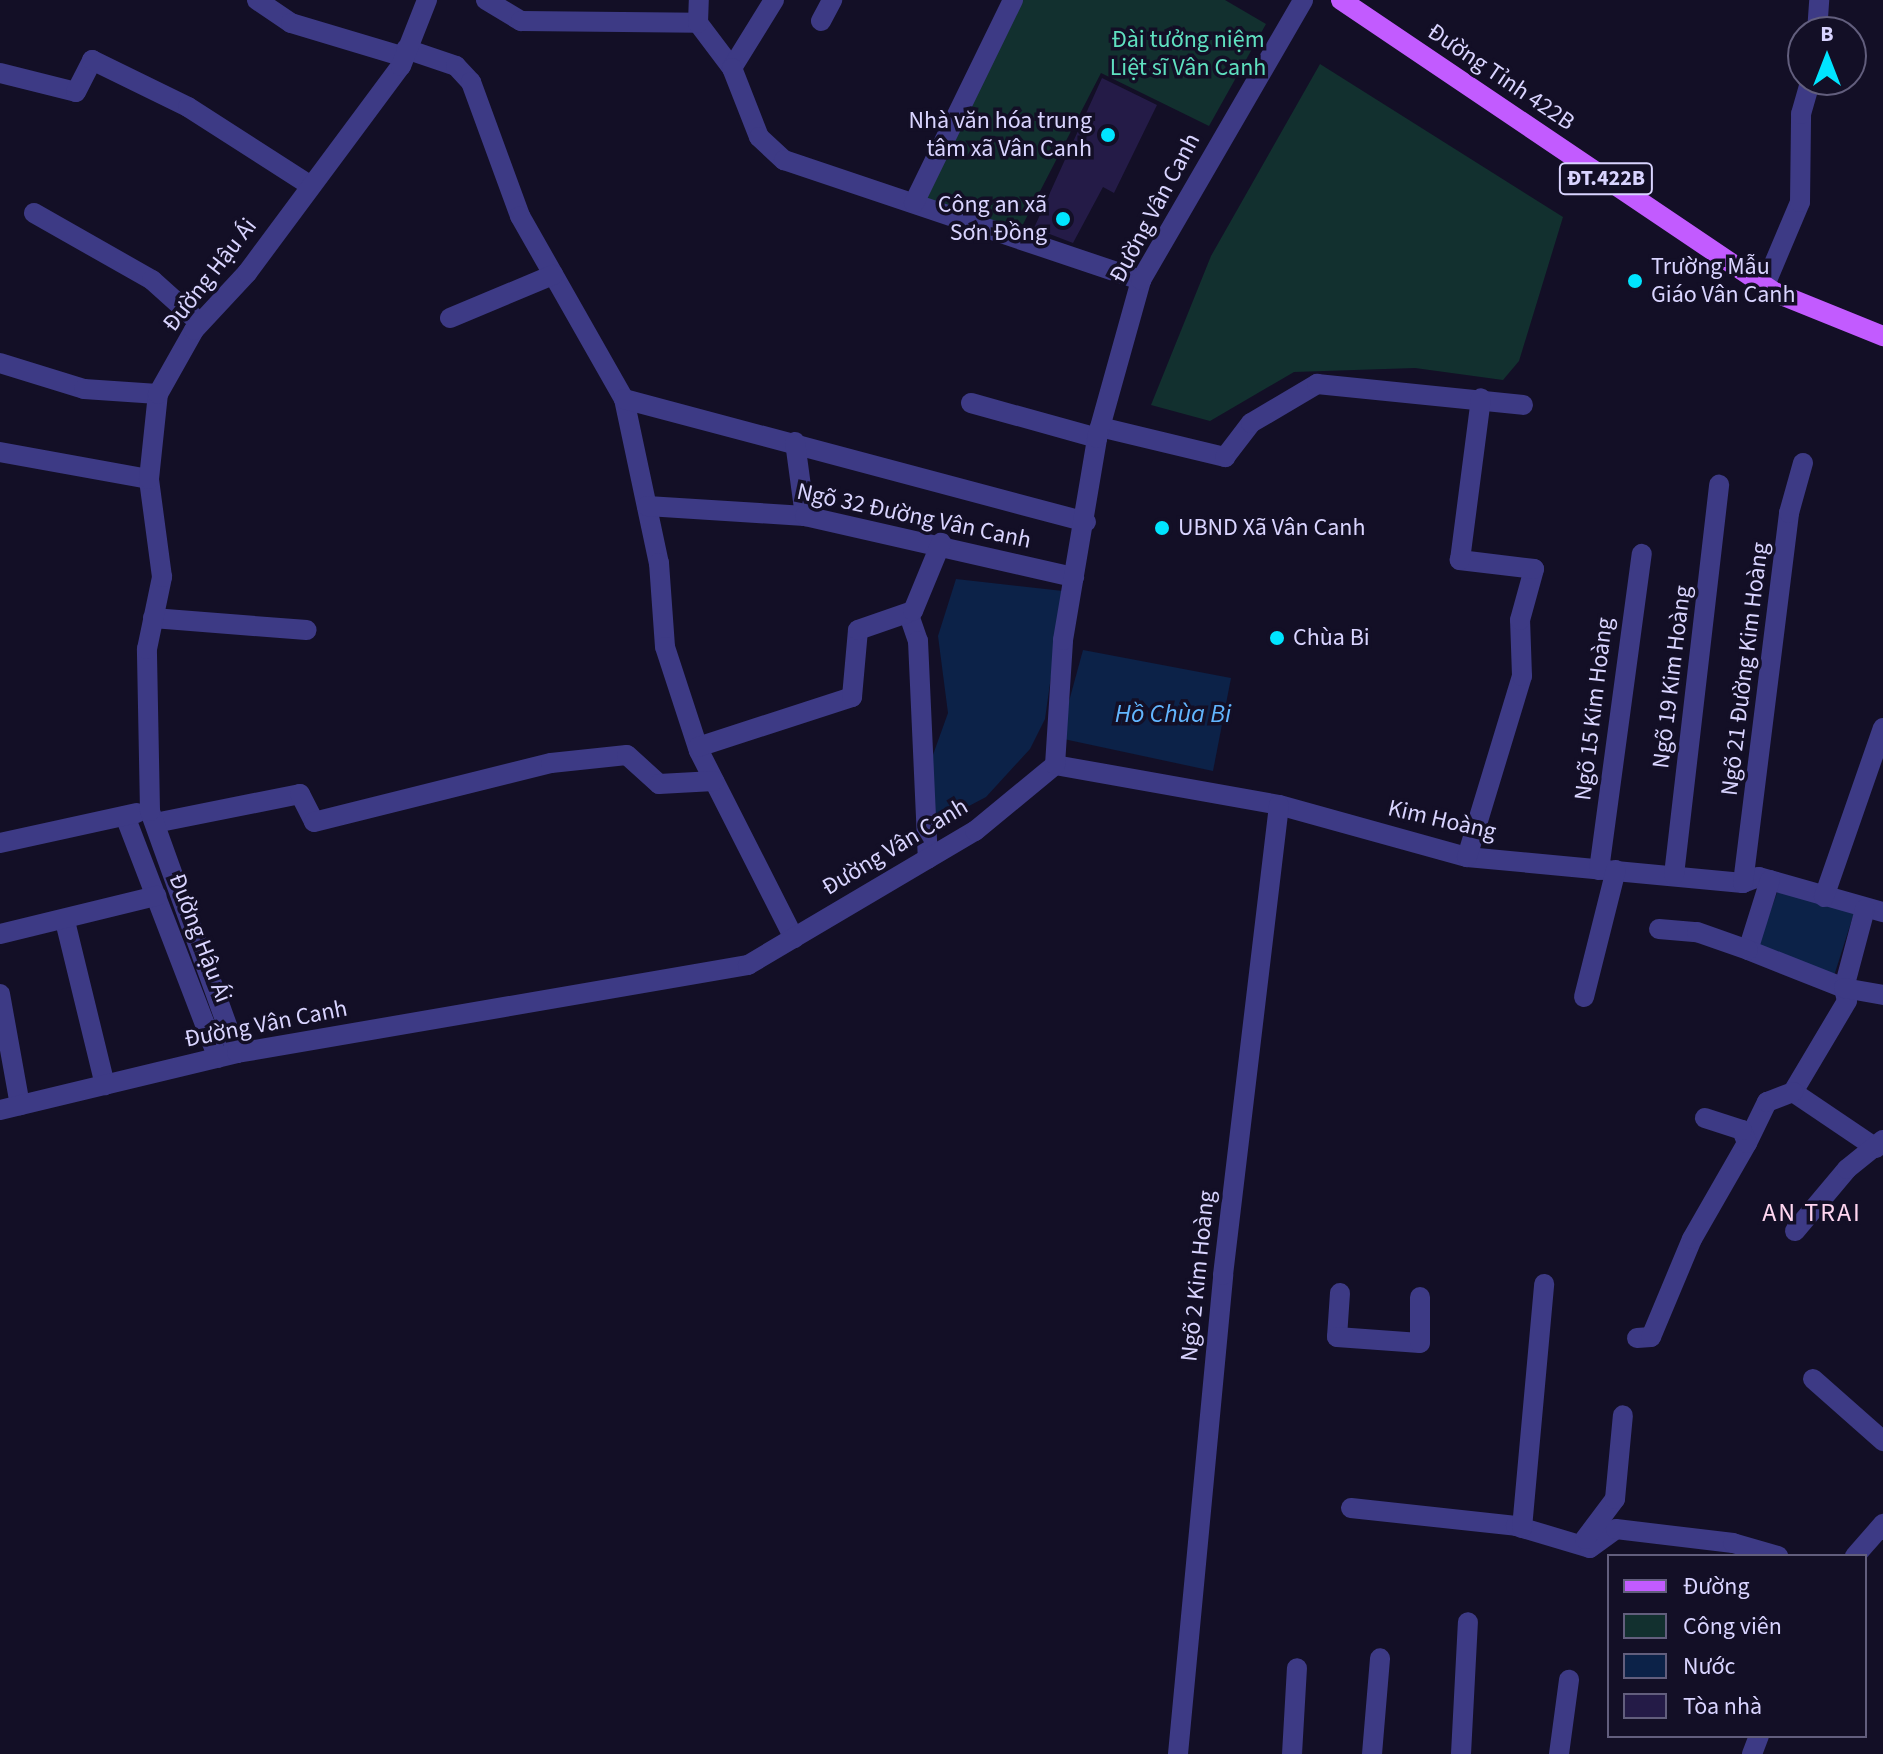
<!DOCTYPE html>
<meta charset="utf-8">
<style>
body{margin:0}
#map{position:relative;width:1883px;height:1754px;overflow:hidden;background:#130f26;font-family:"Source Sans 3",sans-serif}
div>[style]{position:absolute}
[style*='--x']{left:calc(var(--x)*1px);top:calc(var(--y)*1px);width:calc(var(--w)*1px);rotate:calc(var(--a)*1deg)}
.green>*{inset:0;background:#12302f}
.water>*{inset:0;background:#0c2248}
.building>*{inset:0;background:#241b47}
.minor>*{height:20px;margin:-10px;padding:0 10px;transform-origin:10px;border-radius:10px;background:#3d3a85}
.tertiary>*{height:20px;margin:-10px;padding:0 10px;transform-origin:10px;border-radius:10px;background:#3d3a85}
.primary>*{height:20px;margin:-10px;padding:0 10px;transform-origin:10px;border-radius:10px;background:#c25bff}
.dots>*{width:22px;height:22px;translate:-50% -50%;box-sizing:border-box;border:4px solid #130f26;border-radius:50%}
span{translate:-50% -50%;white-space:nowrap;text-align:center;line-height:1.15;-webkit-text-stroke:7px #130f26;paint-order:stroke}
.shield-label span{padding:2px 6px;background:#130f26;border:2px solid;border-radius:6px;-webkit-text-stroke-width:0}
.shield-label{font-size:22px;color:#d9d4ff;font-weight:700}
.park-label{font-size:24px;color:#5fe0c0}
.street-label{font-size:24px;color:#d9d4ff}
.poi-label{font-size:24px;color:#d9d4ff}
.right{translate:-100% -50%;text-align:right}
.left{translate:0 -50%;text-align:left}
.water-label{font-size:26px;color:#62b6ff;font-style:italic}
.neighbourhood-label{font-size:26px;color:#ffd6f0;letter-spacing:2px}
.legend{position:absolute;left:1607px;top:1554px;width:260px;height:184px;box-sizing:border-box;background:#130f26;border:2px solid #625e7d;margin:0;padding:10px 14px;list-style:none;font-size:24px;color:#d9d4ff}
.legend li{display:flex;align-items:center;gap:16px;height:40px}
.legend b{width:40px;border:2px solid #625e7d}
.north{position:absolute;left:1787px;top:16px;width:80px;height:80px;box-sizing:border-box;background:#130f26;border:2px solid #625e7d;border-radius:50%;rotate:0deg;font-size:22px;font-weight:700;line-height:32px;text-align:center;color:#d9d4ff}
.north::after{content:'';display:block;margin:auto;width:28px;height:36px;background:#00e5ff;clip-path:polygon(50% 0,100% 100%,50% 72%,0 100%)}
</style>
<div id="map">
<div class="green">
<i style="clip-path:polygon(1021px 0,1225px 0,1266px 24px,1209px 126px,1101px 73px,1018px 234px,925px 199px)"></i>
<i style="clip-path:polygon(1320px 64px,1563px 217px,1519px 361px,1503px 380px,1415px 368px,1294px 372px,1210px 421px,1151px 405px,1211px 256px)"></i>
</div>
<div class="water">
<i style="clip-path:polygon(956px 579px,1063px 591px,1045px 719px,1030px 749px,986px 797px,933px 825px,929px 766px,948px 713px,938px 636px)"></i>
<i style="clip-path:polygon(1083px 650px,1231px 678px,1213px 771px,1059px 738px)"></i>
<i style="clip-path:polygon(1778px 890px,1854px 913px,1833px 979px,1756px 951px)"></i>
</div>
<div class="building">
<i style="clip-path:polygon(1102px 78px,1157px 105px,1114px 193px,1103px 187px,1073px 243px,1034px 228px)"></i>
</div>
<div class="minor">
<i style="--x:257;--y:0;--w:41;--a:34.1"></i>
<i style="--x:291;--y:23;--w:118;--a:16.7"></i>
<i style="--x:486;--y:0;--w:41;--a:31"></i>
<i style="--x:521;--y:21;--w:177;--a:0.6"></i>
<i style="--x:698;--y:23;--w:56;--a:52.9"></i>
<i style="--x:774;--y:0;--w:80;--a:121.7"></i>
<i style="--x:732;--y:68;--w:74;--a:68.6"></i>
<i style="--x:759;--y:137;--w:34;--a:43"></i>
<i style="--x:784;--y:160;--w:377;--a:18.6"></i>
<i style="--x:821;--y:21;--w:24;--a:-62"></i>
<i style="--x:698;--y:23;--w:23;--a:-88"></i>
<i style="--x:1817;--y:32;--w:32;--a:-86"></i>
<i style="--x:406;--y:49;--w:53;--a:18.8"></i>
<i style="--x:456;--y:66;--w:22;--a:47"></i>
<i style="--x:471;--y:82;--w:143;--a:69.9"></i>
<i style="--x:520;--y:216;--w:210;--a:60.4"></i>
<i style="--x:624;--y:399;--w:168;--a:78"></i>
<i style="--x:659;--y:563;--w:84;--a:85.9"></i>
<i style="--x:665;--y:647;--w:109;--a:71.9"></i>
<i style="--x:699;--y:751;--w:210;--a:63.1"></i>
<i style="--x:0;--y:73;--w:78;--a:14"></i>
<i style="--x:76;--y:92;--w:36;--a:-63"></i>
<i style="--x:92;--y:60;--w:107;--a:26.1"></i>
<i style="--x:188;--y:107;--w:146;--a:32.7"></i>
<i style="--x:914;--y:203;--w:226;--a:-64"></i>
<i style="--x:34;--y:213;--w:136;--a:29.6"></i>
<i style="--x:152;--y:280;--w:64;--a:41.9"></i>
<i style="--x:1765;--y:285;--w:90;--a:-67.1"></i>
<i style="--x:1800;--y:202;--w:88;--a:-89.3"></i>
<i style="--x:1801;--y:114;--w:35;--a:-74"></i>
<i style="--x:450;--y:318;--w:112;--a:-22.7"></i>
<i style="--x:0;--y:363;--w:88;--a:17.2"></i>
<i style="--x:84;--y:389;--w:74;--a:3.9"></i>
<i style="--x:624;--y:399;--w:478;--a:14.9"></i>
<i style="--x:971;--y:403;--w:131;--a:15.5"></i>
<i style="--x:1100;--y:427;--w:129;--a:13.5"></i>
<i style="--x:1225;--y:457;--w:43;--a:-52.6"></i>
<i style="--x:1251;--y:423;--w:77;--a:-30.6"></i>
<i style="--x:1317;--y:384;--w:207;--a:5.8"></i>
<i style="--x:795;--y:442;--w:75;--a:82.3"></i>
<i style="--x:0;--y:452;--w:151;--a:10.3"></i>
<i style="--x:647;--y:506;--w:158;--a:3.6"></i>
<i style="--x:805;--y:516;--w:276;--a:12.8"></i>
<i style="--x:909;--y:615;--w:28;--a:71"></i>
<i style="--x:918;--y:641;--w:218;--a:87.4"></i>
<i style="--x:153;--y:618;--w:154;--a:4.5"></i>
<i style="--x:698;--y:747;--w:162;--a:-18"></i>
<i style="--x:852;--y:697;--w:67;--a:-84.9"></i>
<i style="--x:858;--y:630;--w:58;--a:-19.1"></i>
<i style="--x:913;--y:611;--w:74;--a:-67.6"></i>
<i style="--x:1055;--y:765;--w:228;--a:10.1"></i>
<i style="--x:1279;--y:805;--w:195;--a:15.5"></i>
<i style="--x:1467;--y:857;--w:277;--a:5.4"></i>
<i style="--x:1743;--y:883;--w:17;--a:-21"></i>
<i style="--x:1759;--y:877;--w:129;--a:15.8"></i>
<i style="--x:125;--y:816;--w:259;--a:69"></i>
<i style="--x:155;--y:823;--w:148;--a:-11.3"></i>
<i style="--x:300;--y:794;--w:31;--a:63"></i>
<i style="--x:314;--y:822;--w:244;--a:-14"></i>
<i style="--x:551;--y:763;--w:76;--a:-6"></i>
<i style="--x:627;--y:755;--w:43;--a:42.2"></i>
<i style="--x:659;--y:784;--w:55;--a:-3.1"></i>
<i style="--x:0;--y:843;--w:140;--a:-12.4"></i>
<i style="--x:1467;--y:857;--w:189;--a:-73.1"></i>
<i style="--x:1522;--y:676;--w:56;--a:-92"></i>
<i style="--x:1520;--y:620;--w:53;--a:-74.6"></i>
<i style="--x:1534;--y:569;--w:75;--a:-173.1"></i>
<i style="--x:1460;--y:560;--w:163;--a:-82.6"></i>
<i style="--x:1599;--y:870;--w:319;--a:-82.3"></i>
<i style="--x:1674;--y:875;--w:393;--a:-83.4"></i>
<i style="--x:1770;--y:880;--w:73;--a:107.4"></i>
<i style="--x:1748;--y:950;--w:103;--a:21.6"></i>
<i style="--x:1844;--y:988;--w:13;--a:77"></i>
<i style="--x:1847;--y:1001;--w:106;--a:120.7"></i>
<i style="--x:1793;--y:1092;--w:100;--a:34"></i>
<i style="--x:1743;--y:883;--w:373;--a:-82.9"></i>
<i style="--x:1789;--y:513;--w:52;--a:-74.4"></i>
<i style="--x:1824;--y:897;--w:179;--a:-70.8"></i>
<i style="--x:1865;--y:909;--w:82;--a:104.9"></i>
<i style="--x:1844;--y:988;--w:40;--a:10"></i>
<i style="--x:65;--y:921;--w:169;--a:76.3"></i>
<i style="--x:1659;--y:929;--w:38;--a:5"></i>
<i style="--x:1697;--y:932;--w:54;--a:19.4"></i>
<i style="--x:0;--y:934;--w:161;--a:-13.7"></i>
<i style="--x:0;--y:994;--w:113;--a:79.8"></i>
<i style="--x:1584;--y:997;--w:131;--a:-75.9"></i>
<i style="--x:237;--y:1053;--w:257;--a:-109.8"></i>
<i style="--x:150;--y:811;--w:162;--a:-91.1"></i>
<i style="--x:147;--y:649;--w:74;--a:-78.2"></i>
<i style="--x:162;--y:577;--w:99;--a:-97.6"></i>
<i style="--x:149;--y:479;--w:85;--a:-84"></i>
<i style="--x:158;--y:394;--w:73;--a:-60.6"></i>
<i style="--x:194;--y:330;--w:78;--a:-47.1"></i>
<i style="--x:247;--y:273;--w:258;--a:-53.4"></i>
<i style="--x:401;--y:66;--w:71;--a:-68.5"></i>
<i style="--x:1747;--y:1143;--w:46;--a:-64"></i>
<i style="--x:1767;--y:1102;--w:28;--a:-21"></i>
<i style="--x:1795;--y:1231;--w:81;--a:-50"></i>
<i style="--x:1847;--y:1169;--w:46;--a:-38.9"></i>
<i style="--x:1340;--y:1293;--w:44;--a:93.9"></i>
<i style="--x:1337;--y:1337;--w:83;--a:4.1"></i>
<i style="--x:1420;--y:1343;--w:46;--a:-90"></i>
<i style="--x:1637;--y:1338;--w:14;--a:-4"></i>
<i style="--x:1651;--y:1337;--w:106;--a:-67.3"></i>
<i style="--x:1692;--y:1239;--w:111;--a:-60.2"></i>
<i style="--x:1747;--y:1143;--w:14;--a:-111"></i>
<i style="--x:1742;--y:1130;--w:39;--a:-162"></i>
<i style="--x:1813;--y:1379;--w:94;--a:41.5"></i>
<i style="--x:1351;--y:1508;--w:166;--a:6.2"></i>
<i style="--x:1516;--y:1526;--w:77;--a:16.6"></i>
<i style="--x:1590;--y:1548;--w:32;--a:-36"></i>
<i style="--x:1616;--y:1529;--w:118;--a:6.8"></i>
<i style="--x:1733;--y:1543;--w:47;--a:16.1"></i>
<i style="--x:1522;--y:1528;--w:245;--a:-84.8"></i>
<i style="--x:1585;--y:1539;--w:50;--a:-53.1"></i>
<i style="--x:1615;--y:1499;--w:84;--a:-84.6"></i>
<i style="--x:1855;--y:1556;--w:43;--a:-48.8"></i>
<i style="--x:1178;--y:1754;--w:481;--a:-84.6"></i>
<i style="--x:1223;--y:1275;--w:473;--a:-83.2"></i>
<i style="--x:1292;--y:1754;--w:86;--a:-86.7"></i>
<i style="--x:1372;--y:1754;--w:96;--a:-85.2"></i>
<i style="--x:1461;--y:1754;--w:132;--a:-87"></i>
<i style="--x:1559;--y:1754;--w:75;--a:-82.3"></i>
<i style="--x:1752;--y:1754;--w:19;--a:-69"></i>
</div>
<div class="tertiary">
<i style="--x:0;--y:1110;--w:244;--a:-13.5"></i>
<i style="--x:237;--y:1053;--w:519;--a:-9.77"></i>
<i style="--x:748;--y:965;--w:264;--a:-30.6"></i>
<i style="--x:975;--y:831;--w:104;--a:-39.5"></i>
<i style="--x:1055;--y:765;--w:125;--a:-86.3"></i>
<i style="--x:1063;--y:640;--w:205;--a:-80.4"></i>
<i style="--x:1097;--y:438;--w:164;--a:-74.4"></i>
<i style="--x:1141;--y:280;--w:323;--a:-59.9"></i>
</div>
<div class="primary">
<i style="--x:1341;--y:0;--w:522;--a:33.99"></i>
<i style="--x:1774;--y:292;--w:118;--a:22"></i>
</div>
<div class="dots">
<i style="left:1108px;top:135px;background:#00e5ff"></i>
<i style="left:1063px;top:219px;background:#00e5ff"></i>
<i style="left:1635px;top:281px;background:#00e5ff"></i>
<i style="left:1162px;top:528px;background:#00e5ff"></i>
<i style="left:1277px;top:638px;background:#00e5ff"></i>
</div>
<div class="shield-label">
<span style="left:1606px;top:179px">ĐT.422B</span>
</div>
<div class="park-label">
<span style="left:1188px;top:54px">Đài tưởng niệm<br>Liệt sĩ Vân Canh</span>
</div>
<div class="street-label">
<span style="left:1501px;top:77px;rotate:34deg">Đường Tỉnh 422B</span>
<span style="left:1155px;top:208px;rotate:-62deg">Đường Vân Canh</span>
<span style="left:210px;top:275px;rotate:-52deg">Đường Hậu Ái</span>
<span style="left:914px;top:516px;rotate:12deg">Ngõ 32 Đường Vân Canh</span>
<span style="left:1745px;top:669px;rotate:-83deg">Ngõ 21 Đường Kim Hoàng</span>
<span style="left:1672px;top:677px;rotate:-83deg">Ngõ 19 Kim Hoàng</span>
<span style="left:1594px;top:709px;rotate:-83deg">Ngõ 15 Kim Hoàng</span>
<span style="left:1442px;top:820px;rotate:13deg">Kim Hoàng</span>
<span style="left:895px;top:847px;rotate:-31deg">Đường Vân Canh</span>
<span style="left:200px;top:938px;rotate:69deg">Đường Hậu Ái</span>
<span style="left:266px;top:1024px;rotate:-11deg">Đường Vân Canh</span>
<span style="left:1198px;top:1276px;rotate:-84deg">Ngõ 2 Kim Hoàng</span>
</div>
<div class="poi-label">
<span class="right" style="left:1092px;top:135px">Nhà văn hóa trung<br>tâm xã Vân Canh</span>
<span class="right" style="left:1047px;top:219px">Công an xã<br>Sơn Đồng</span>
<span class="left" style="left:1651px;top:281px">Trường Mẫu<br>Giáo Vân Canh</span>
<span class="left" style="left:1178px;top:528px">UBND Xã Vân Canh</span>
<span class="left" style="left:1293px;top:638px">Chùa Bi</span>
</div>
<div class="water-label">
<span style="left:1173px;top:714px">Hồ Chùa Bi</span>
</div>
<div class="neighbourhood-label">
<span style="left:1812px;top:1213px">AN TRAI</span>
</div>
<ul class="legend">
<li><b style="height:10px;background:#c25bff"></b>Đường</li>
<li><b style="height:22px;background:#12302f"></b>Công viên</li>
<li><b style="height:22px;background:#0c2248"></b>Nước</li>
<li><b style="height:22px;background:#241b47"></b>Tòa nhà</li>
</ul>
<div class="north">B</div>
</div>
